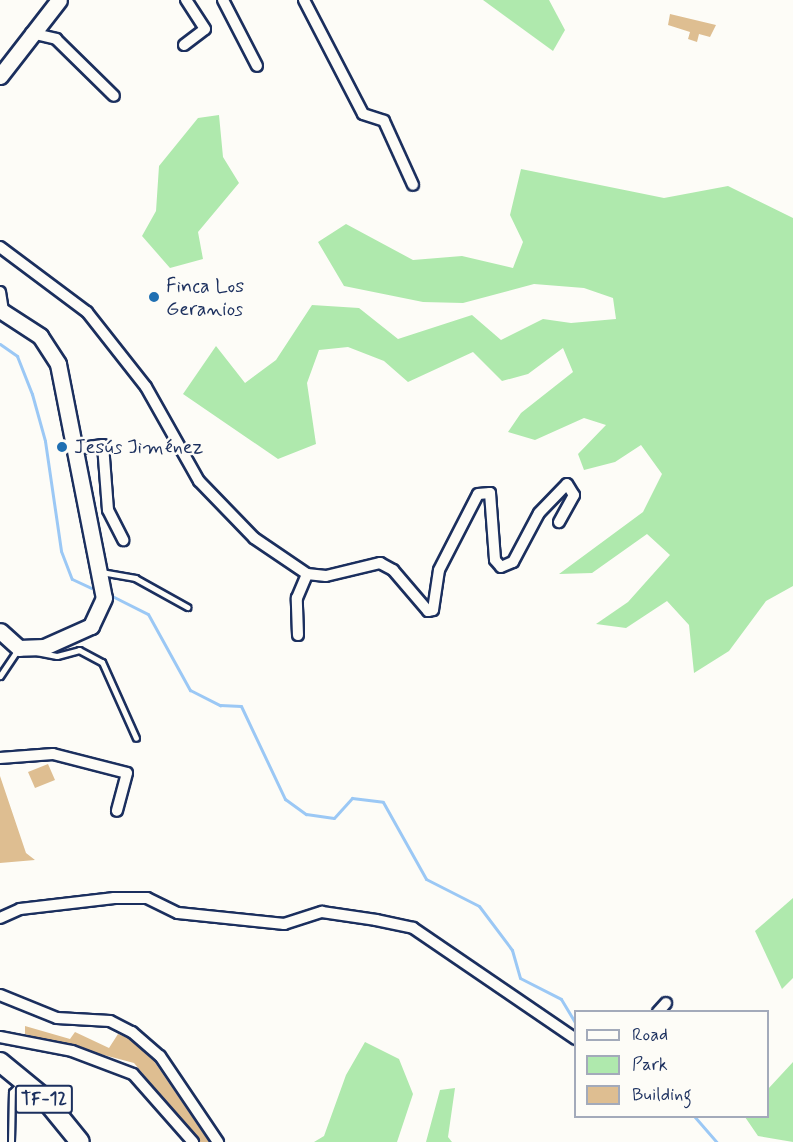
<!DOCTYPE html>
<meta charset="utf-8">
<style>
body{margin:0}
#map{position:relative;width:793px;height:1142px;overflow:hidden;background:#fdfcf7;font-family:Mynerve,sans-serif}
div>[style]{position:absolute}
[style*='--x']{left:calc(var(--x)*1px);top:calc(var(--y)*1px);width:calc(var(--w)*1px);rotate:calc(var(--a)*1deg)}
.green>*{inset:0;background:#afe9ad}
.stream>*{height:3px;margin:-1.5px;padding:0 1.5px;transform-origin:1.5px;border-radius:1.5px;background:#9bc8f5}
.building>*{inset:0;background:#debe91}
.roads{filter:drop-shadow(2px 0 #1b2f5e) drop-shadow(-2px 0 #1b2f5e) drop-shadow(0 2px #1b2f5e) drop-shadow(0 -2px #1b2f5e)}
.service>*{height:5px;margin:-2.5px;padding:0 2.5px;transform-origin:2.5px;border-radius:2.5px;background:#fdfcf7}
.minor>*{height:10px;margin:-5px;padding:0 5px;transform-origin:5px;border-radius:5px;background:#fdfcf7}
.secondary>*{height:15px;margin:-7.5px;padding:0 7.5px;transform-origin:7.5px;border-radius:7.5px;background:#fdfcf7}
.primary>*{height:18px;margin:-9px;padding:0 9px;transform-origin:9px;border-radius:9px;background:#fdfcf7}
.dots>*{width:16px;height:16px;translate:-50% -50%;box-sizing:border-box;border:3px solid #fdfcf7;border-radius:50%}
span{translate:-50% -50%;white-space:nowrap;text-align:center;line-height:1.15;-webkit-text-stroke:5px #fdfcf7;paint-order:stroke}
.shield-label span{padding:2px 4px;background:#fdfcf7;border:2px solid;border-radius:4px;-webkit-text-stroke-width:0}
.shield-label{font-size:18px;color:#1b2f5e;font-weight:700}
.poi-label{font-size:20px;color:#1b2f5e}
.left{translate:0 -50%;text-align:left}
.legend{position:absolute;left:574px;top:1010px;width:195px;height:108px;box-sizing:border-box;background:#fdfcf7;border:2px solid #a3aaba;margin:0;padding:8px 10px;list-style:none;font-size:18px;color:#1b2f5e}
.legend li{display:flex;align-items:center;gap:12px;height:30px}
.legend b{width:30px;border:2px solid #a3aaba}
</style>
<div id="map">
<div class="green">
<i style="clip-path:polygon(483px 0,549px 0,565px 30px,553px 51px)"></i>
<i style="clip-path:polygon(219px 115px,223px 157px,239px 183px,198px 232px,203px 259px,170px 268px,142px 236px,156px 211px,159px 166px,198px 118px)"></i>
<i style="clip-path:polygon(521px 169px,664px 198px,728px 186px,793px 218px,793px 586px,766px 601px,729px 651px,694px 673px,689px 625px,667px 601px,626px 628px,596px 624px,628px 602px,670px 555px,647px 534px,592px 573px,559px 574px,643px 512px,662px 474px,641px 445px,615px 462px,584px 470px,578px 454px,606px 425px,584px 418px,535px 440px,508px 432px,521px 413px,573px 372px,563px 348px,528px 374px,502px 381px,473px 352px,408px 382px,384px 361px,348px 347px,319px 350px,307px 383px,316px 444px,278px 459px,183px 394px,216px 346px,245px 383px,276px 360px,312px 305px,359px 308px,398px 339px,472px 315px,501px 340px,543px 319px,571px 323px,616px 319px,613px 298px,584px 288px,534px 284px,463px 303px,423px 302px,344px 286px,318px 242px,346px 224px,413px 260px,462px 256px,513px 268px,523px 242px,510px 215px)"></i>
<i style="clip-path:polygon(793px 898px,793px 978px,782px 989px,755px 931px)"></i>
<i style="clip-path:polygon(365px 1042px,399px 1059px,413px 1094px,397px 1142px,314px 1142px,324px 1136px,346px 1075px)"></i>
<i style="clip-path:polygon(793px 1062px,793px 1142px,758px 1136px,745px 1117px,768px 1116px,768px 1089px)"></i>
<i style="clip-path:polygon(455px 1088px,448px 1137px,452px 1142px,426px 1142px,440px 1090px)"></i>
</div>
<div class="stream">
<i style="--x:0;--y:344;--w:21;--a:35"></i>
<i style="--x:17;--y:356;--w:41;--a:68.5"></i>
<i style="--x:32;--y:394;--w:49;--a:74.5"></i>
<i style="--x:45;--y:441;--w:111;--a:81.7"></i>
<i style="--x:61;--y:551;--w:30;--a:69"></i>
<i style="--x:72;--y:579;--w:21;--a:25"></i>
<i style="--x:110;--y:595;--w:42;--a:26.6"></i>
<i style="--x:148;--y:614;--w:87;--a:61.1"></i>
<i style="--x:190;--y:690;--w:34;--a:27"></i>
<i style="--x:220;--y:705;--w:21;--a:3"></i>
<i style="--x:241;--y:706;--w:103;--a:64.7"></i>
<i style="--x:285;--y:799;--w:26;--a:36"></i>
<i style="--x:306;--y:814;--w:28;--a:8"></i>
<i style="--x:334;--y:818;--w:27;--a:-48"></i>
<i style="--x:352;--y:798;--w:31;--a:7"></i>
<i style="--x:383;--y:802;--w:88;--a:60.8"></i>
<i style="--x:426;--y:879;--w:59;--a:27"></i>
<i style="--x:479;--y:906;--w:55;--a:53.1"></i>
<i style="--x:512;--y:950;--w:29;--a:74"></i>
<i style="--x:520;--y:978;--w:46;--a:27.1"></i>
<i style="--x:561;--y:999;--w:29;--a:59"></i>
<i style="--x:694;--y:1116;--w:35;--a:49"></i>
</div>
<div class="building">
<i style="clip-path:polygon(670px 14px,716px 25px,710px 37px,699px 34px,697px 42px,688px 39px,690px 32px,668px 25px)"></i>
<i style="clip-path:polygon(48px 764px,55px 780px,35px 788px,28px 772px)"></i>
<i style="clip-path:polygon(0 776px,26px 853px,35px 860px,0 863px)"></i>
<i style="clip-path:polygon(25px 1026px,70px 1039px,75px 1032px,109px 1048px,118px 1034px,128px 1038px,154px 1061px,209px 1142px,200px 1142px,134px 1063px,25px 1034px)"></i>
</div>
<div class="roads">
<div class="service">
<i style="--x:101;--y:572;--w:35;--a:10"></i>
<i style="--x:135;--y:578;--w:60;--a:29.1"></i>
<i style="--x:36;--y:652;--w:21;--a:11"></i>
<i style="--x:57;--y:656;--w:23;--a:-15"></i>
<i style="--x:79;--y:650;--w:26;--a:28"></i>
<i style="--x:102;--y:662;--w:83;--a:65.9"></i>
<i style="--x:0;--y:676;--w:32;--a:-56"></i>
<i style="--x:11;--y:1142;--w:50;--a:-88.9"></i>
<i style="--x:12;--y:1092;--w:11;--a:-45"></i>
</div>
<div class="minor">
<i style="--x:223;--y:0;--w:74;--a:62.7"></i>
<i style="--x:304;--y:0;--w:128;--a:62.6"></i>
<i style="--x:363;--y:114;--w:22;--a:18"></i>
<i style="--x:384;--y:121;--w:70;--a:65.6"></i>
<i style="--x:31;--y:33;--w:26;--a:13"></i>
<i style="--x:56;--y:39;--w:81;--a:44.5"></i>
<i style="--x:184;--y:45;--w:26;--a:-37"></i>
<i style="--x:205;--y:29;--w:35;--a:-123"></i>
<i style="--x:0;--y:247;--w:109;--a:36.8"></i>
<i style="--x:87;--y:312;--w:95;--a:51.8"></i>
<i style="--x:146;--y:387;--w:108;--a:60.6"></i>
<i style="--x:199;--y:481;--w:79;--a:46"></i>
<i style="--x:254;--y:538;--w:64;--a:34.2"></i>
<i style="--x:307;--y:574;--w:19;--a:6"></i>
<i style="--x:326;--y:576;--w:56;--a:-13.5"></i>
<i style="--x:380;--y:563;--w:15;--a:28"></i>
<i style="--x:393;--y:570;--w:54;--a:49.5"></i>
<i style="--x:428;--y:611;--w:5;--a:-11"></i>
<i style="--x:433;--y:610;--w:40;--a:-81.5"></i>
<i style="--x:439;--y:570;--w:85;--a:-62.8"></i>
<i style="--x:478;--y:494;--w:12;--a:-5"></i>
<i style="--x:490;--y:493;--w:67;--a:85.7"></i>
<i style="--x:495;--y:560;--w:9;--a:49"></i>
<i style="--x:501;--y:567;--w:13;--a:-23"></i>
<i style="--x:513;--y:562;--w:55;--a:-62"></i>
<i style="--x:539;--y:513;--w:40;--a:-46"></i>
<i style="--x:567;--y:484;--w:13;--a:58"></i>
<i style="--x:574;--y:495;--w:31;--a:119"></i>
<i style="--x:0;--y:292;--w:19;--a:81"></i>
<i style="--x:74;--y:449;--w:29;--a:-8"></i>
<i style="--x:103;--y:445;--w:65;--a:85.6"></i>
<i style="--x:108;--y:510;--w:34;--a:63"></i>
<i style="--x:298;--y:635;--w:37;--a:-92"></i>
<i style="--x:297;--y:598;--w:26;--a:-67"></i>
<i style="--x:0;--y:758;--w:53;--a:-4.3"></i>
<i style="--x:53;--y:754;--w:76;--a:14.4"></i>
<i style="--x:127;--y:773;--w:39;--a:105"></i>
<i style="--x:0;--y:918;--w:22;--a:-24"></i>
<i style="--x:20;--y:909;--w:95;--a:-6.7"></i>
<i style="--x:114;--y:898;--w:33;--a:0"></i>
<i style="--x:147;--y:898;--w:34;--a:26"></i>
<i style="--x:178;--y:913;--w:107;--a:5.9"></i>
<i style="--x:284;--y:924;--w:40;--a:-18"></i>
<i style="--x:322;--y:912;--w:55;--a:8.4"></i>
<i style="--x:376;--y:920;--w:38;--a:12"></i>
<i style="--x:413;--y:928;--w:197;--a:34.3"></i>
<i style="--x:0;--y:995;--w:61;--a:22"></i>
<i style="--x:57;--y:1018;--w:53;--a:3.2"></i>
<i style="--x:110;--y:1021;--w:25;--a:27"></i>
<i style="--x:132;--y:1032;--w:37;--a:41"></i>
<i style="--x:160;--y:1056;--w:104;--a:56"></i>
<i style="--x:658;--y:1012;--w:12;--a:-48"></i>
<i style="--x:0;--y:1037;--w:73;--a:11"></i>
<i style="--x:72;--y:1051;--w:65;--a:20.7"></i>
<i style="--x:133;--y:1074;--w:91;--a:48.6"></i>
</div>
<div class="secondary">
<i style="--x:0;--y:76;--w:96;--a:-52.2"></i>
<i style="--x:0;--y:310;--w:48;--a:33"></i>
<i style="--x:40;--y:336;--w:33;--a:57"></i>
<i style="--x:58;--y:364;--w:238;--a:78.9"></i>
<i style="--x:104;--y:598;--w:31;--a:115"></i>
<i style="--x:91;--y:626;--w:51;--a:155.9"></i>
<i style="--x:44;--y:647;--w:25;--a:178"></i>
<i style="--x:19;--y:648;--w:25;--a:-138"></i>
</div>
<div class="primary">
<i style="--x:0;--y:1062;--w:58;--a:39.4"></i>
<i style="--x:45;--y:1099;--w:55;--a:50.9"></i>
</div>
</div>
<div class="dots">
<i style="left:154px;top:297px;background:#1f6fb2"></i>
<i style="left:62px;top:447px;background:#1f6fb2"></i>
</div>
<div class="shield-label">
<span style="left:44px;top:1099px">TF-12</span>
</div>
<div class="poi-label">
<span class="left" style="left:166px;top:298px">Finca Los<br>Geranios</span>
<span class="left" style="left:74px;top:447px">Jesús Jiménez</span>
</div>
<ul class="legend">
<li><b style="height:8px;background:#fdfcf7"></b>Road</li>
<li><b style="height:16px;background:#afe9ad"></b>Park</li>
<li><b style="height:16px;background:#debe91"></b>Building</li>
</ul>
</div>
